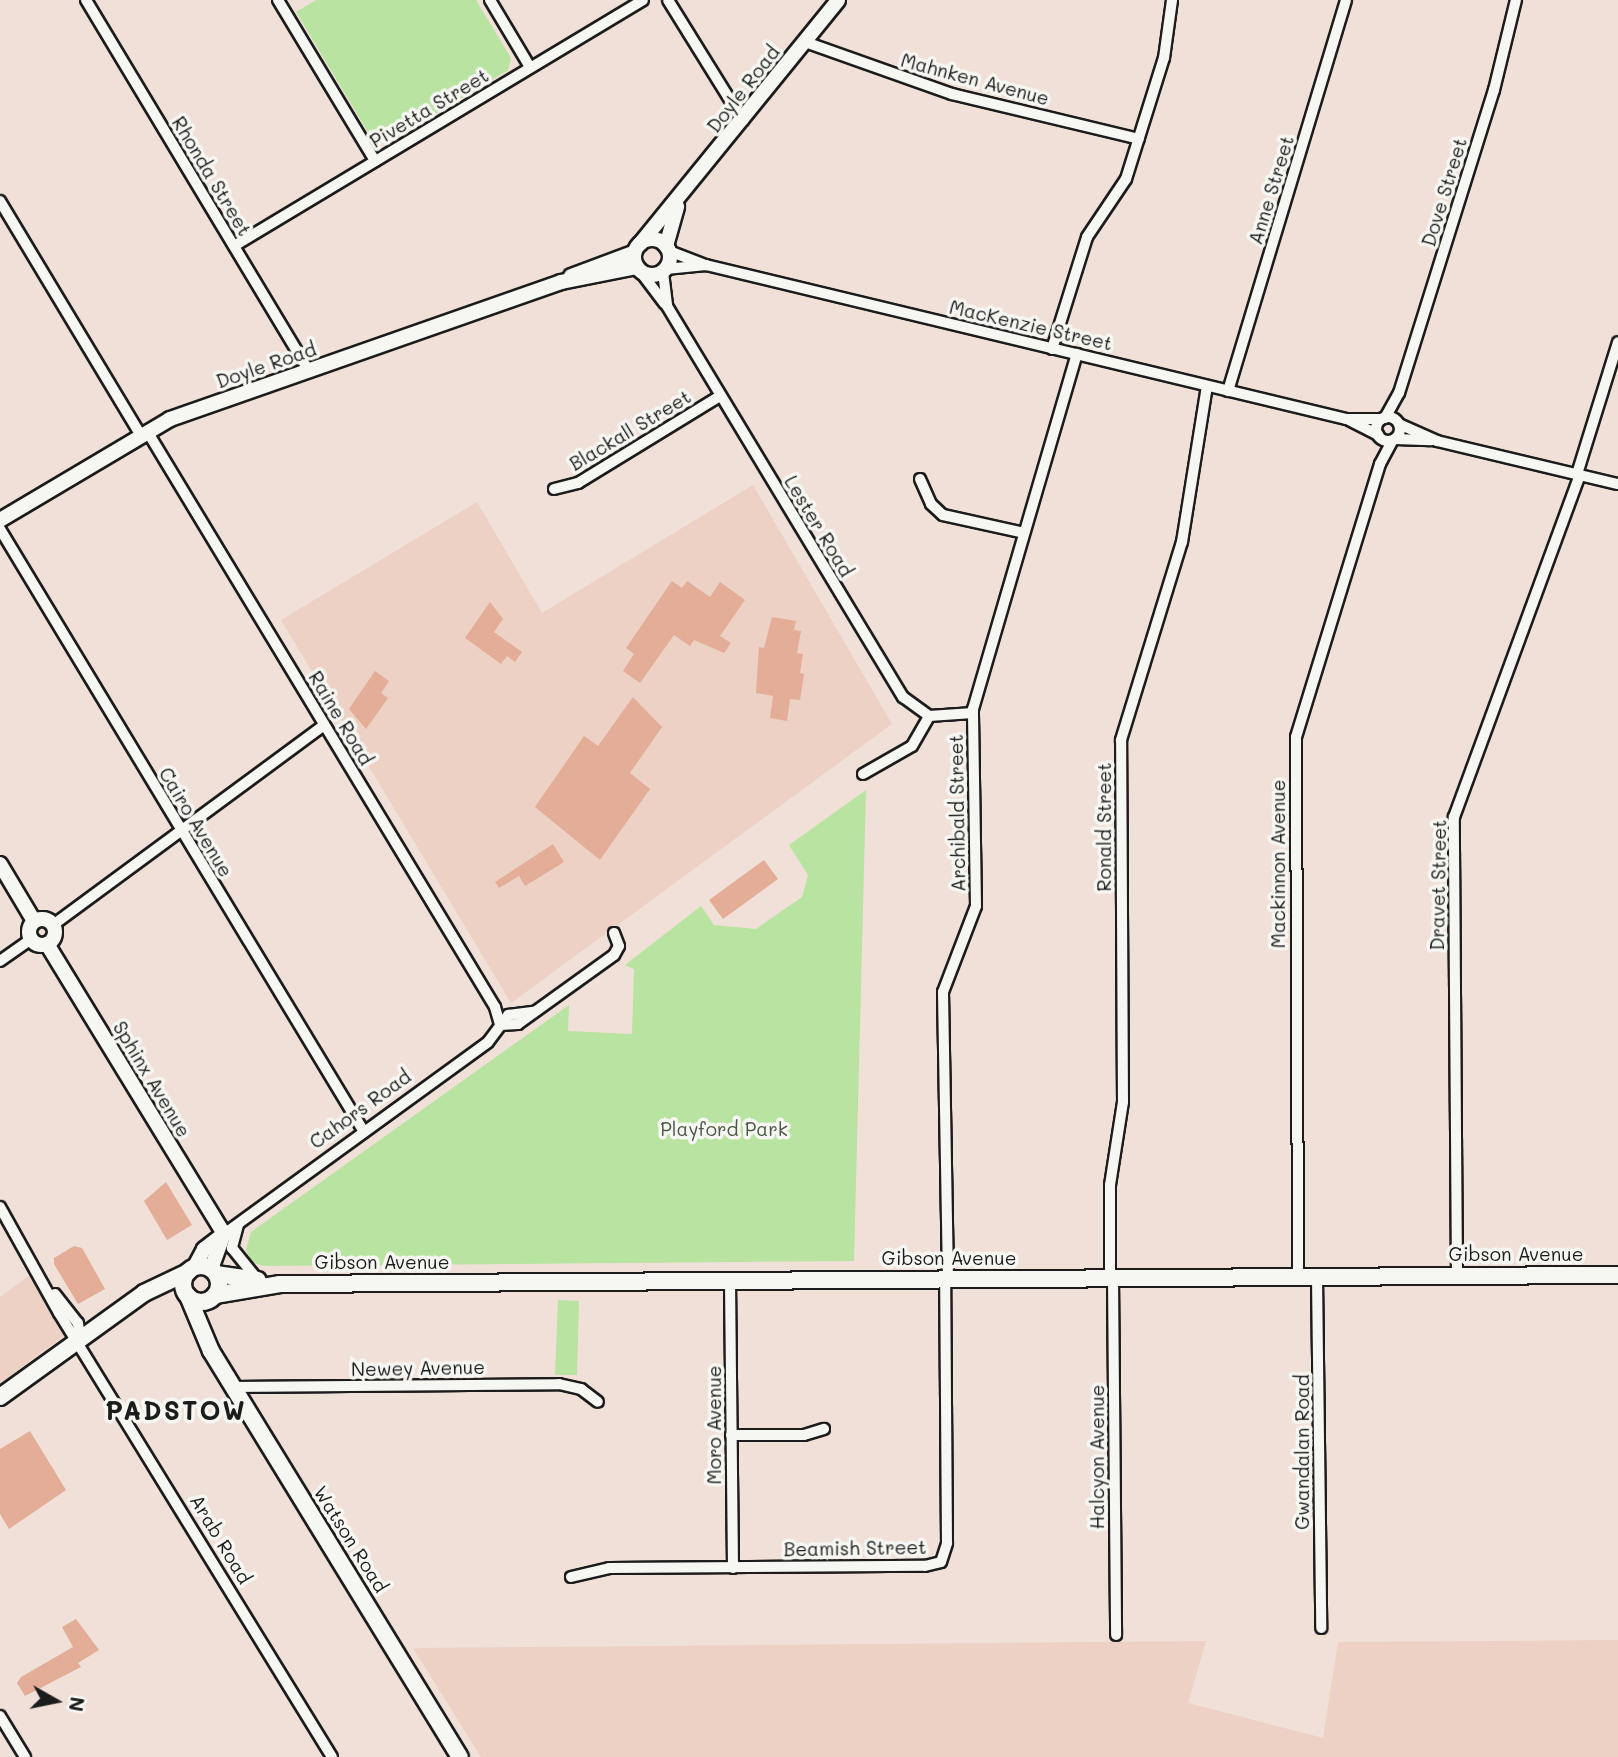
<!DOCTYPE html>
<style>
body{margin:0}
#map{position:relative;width:1618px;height:1757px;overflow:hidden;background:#f0e0d7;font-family:Mali,sans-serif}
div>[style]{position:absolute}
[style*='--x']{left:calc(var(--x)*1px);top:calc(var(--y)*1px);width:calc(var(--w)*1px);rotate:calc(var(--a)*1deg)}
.built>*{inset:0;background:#ecd1c4}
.green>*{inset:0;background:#b8e3a0}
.building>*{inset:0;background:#e3ad98}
.roads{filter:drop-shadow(2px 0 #1c1c1c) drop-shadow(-2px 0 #1c1c1c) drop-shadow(0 2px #1c1c1c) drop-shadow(0 -2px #1c1c1c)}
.minor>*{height:10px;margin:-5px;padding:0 5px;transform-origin:5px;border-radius:5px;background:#f6f6f2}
.minor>.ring{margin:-5px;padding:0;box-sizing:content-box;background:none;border:10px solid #f6f6f2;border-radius:50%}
.tertiary>*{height:14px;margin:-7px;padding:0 7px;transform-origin:7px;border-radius:7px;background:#f6f6f2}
.tertiary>.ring{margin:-7px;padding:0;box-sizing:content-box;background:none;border:14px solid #f6f6f2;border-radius:50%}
.secondary>*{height:16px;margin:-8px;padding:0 8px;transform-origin:8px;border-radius:8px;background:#f6f6f2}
.secondary>.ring{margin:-8px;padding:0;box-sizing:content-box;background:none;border:16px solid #f6f6f2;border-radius:50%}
span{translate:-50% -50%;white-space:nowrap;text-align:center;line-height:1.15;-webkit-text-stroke:7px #f6f6f2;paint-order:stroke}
.street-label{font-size:19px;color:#1c1c1c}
.park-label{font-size:19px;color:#4b5844}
.district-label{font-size:26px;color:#1c1c1c;font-weight:700;letter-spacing:2px}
.north{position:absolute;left:21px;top:1666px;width:70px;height:70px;-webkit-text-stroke:5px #f6f6f2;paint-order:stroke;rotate:99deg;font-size:19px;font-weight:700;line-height:28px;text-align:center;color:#1c1c1c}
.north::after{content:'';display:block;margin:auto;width:24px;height:32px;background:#1c1c1c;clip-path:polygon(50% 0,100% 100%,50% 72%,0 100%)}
</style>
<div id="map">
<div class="built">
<i style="clip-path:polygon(753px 485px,892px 724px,511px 1003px,281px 620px,477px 502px,542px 613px)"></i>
<i style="clip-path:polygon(30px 1275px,65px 1335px,0 1383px,0 1297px)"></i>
<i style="clip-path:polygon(1618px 1640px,1618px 1757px,481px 1757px,413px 1648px,1206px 1641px,1188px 1703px,1323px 1738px,1338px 1642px)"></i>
</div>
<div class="green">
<i style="clip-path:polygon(316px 0,476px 0,511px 58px,508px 70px,388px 142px,371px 137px,296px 12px)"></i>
<i style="clip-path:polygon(866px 790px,854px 1261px,264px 1266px,252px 1262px,246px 1250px,251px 1232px,569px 1005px,568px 1031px,632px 1034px,634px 969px,625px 965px,701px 906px,714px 925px,756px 929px,802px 897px,808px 875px,789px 845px)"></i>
<i style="clip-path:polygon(558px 1300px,579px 1301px,577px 1375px,555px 1375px)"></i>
</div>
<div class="building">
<i style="clip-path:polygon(672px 581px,682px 588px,687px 581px,710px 597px,720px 582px,745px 600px,720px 636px,731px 643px,724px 653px,694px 640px,690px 646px,674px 635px,640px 683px,623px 671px,634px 654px,626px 648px)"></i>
<i style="clip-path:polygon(490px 602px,503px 619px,494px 632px,522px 652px,515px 662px,507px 656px,501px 664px,465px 638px)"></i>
<i style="clip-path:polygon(772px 617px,796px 621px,794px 630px,801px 631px,797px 653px,803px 654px,800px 673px,804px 674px,800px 700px,790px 699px,787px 721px,770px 718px,773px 696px,756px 693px,759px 647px,764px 648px)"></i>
<i style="clip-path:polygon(375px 671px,389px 681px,381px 693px,388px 698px,366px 729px,349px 709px)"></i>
<i style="clip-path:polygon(633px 697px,662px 727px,630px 773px,650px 789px,600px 860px,535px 807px,584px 736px,598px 746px)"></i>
<i style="clip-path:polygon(553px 844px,564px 862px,525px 886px,519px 876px,499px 888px,495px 882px)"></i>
<i style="clip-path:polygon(764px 860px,778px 879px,723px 919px,709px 900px)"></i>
<i style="clip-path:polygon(166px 1182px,192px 1225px,167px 1240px,144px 1201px)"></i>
<i style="clip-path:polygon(74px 1246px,82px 1248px,105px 1289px,78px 1304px,54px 1264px,54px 1258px)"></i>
<i style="clip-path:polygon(30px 1431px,66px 1490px,9px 1529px,0 1514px,0 1449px)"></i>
<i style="clip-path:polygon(76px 1619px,99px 1650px,78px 1663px,81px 1667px,25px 1696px,17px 1683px,21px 1677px,73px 1647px,62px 1627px)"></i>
</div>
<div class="roads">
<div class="minor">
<i style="--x:86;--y:0;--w:433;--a:59"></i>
<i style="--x:278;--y:0;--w:188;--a:58.9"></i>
<i style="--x:490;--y:0;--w:78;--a:59.2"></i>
<i style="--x:668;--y:0;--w:142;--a:58.2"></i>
<i style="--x:805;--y:42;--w:156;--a:19.5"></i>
<i style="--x:952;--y:94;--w:192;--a:13.5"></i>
<i style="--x:0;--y:201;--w:272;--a:59"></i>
<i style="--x:234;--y:246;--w:477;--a:-31"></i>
<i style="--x:669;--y:251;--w:40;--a:21"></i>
<i style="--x:706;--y:265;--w:658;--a:13.53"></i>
<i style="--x:1346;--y:419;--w:36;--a:0"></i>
<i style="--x:666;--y:269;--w:40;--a:-5.7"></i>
<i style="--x:640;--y:271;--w:41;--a:52.9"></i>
<i style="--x:663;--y:272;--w:34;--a:83"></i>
<i style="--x:667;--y:306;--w:457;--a:58.9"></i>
<i style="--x:903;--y:697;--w:32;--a:36"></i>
<i style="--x:929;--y:716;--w:44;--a:-3.9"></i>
<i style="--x:1052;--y:349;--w:117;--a:-72.6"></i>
<i style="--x:1087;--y:237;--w:70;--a:-56.1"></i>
<i style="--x:1126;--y:179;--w:127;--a:-72.6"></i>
<i style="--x:1164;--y:58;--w:59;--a:-82.1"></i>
<i style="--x:1228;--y:391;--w:408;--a:-73.2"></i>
<i class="ring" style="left:1376px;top:417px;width:14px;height:14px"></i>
<i style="--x:1385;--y:418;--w:29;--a:-61"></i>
<i style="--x:1399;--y:393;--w:318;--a:-72.6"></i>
<i style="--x:1494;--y:90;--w:93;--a:-76.3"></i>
<i style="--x:1349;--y:420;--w:33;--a:27"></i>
<i style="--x:1399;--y:424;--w:42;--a:24.1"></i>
<i style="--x:1437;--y:441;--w:186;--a:13.4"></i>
<i style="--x:147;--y:431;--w:673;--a:58.86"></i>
<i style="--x:495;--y:1007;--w:19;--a:74"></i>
<i style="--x:1395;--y:439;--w:36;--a:2"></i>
<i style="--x:1577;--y:474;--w:138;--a:-72.7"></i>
<i style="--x:920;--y:479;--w:27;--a:66"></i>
<i style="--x:931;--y:504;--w:16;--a:43"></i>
<i style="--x:943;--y:515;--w:83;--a:12.5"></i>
<i style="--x:554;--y:489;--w:25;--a:-14"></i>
<i style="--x:578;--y:483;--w:167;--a:-31.5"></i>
<i style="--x:0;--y:529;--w:704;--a:58.88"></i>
<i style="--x:863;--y:774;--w:56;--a:-29.7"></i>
<i style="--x:912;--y:746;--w:34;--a:-60"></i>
<i style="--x:53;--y:925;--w:337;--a:-36.4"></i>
<i style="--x:0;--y:961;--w:38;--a:-35"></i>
<i style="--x:500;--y:1025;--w:18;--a:-3"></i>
<i style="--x:518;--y:1024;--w:118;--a:-35.7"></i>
<i style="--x:614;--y:955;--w:10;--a:-61"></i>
<i style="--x:619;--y:946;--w:14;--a:-111"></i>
<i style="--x:0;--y:1207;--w:121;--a:60.9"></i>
<i style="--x:59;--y:1313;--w:521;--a:58.41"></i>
<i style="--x:238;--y:1225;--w:24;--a:105"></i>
<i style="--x:232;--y:1248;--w:40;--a:51"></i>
<i style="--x:224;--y:1234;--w:326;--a:-36"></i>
<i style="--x:488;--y:1042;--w:34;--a:-53"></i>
<i style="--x:508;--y:1015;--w:26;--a:-7"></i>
<i style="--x:1457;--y:1276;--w:459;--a:-90.4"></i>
<i style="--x:1454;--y:817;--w:364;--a:-69.8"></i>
<i style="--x:1298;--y:1277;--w:540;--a:-90.21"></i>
<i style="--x:1296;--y:737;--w:286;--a:-72.9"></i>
<i style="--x:1380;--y:464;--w:27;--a:-62"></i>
<i style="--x:1317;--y:1277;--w:351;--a:89.3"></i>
<i style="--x:1110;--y:1278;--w:93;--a:-90"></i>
<i style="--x:1110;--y:1185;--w:84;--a:-81.1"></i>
<i style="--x:1123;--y:1102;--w:362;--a:-90.3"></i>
<i style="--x:1121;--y:740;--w:207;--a:-72.9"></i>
<i style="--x:1182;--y:542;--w:158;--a:-80.9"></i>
<i style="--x:1113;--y:1278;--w:357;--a:89.5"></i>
<i style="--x:948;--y:1279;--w:287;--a:-91"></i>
<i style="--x:943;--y:992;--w:92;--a:-69"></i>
<i style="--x:976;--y:906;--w:197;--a:-90.9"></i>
<i style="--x:973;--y:709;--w:370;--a:-73.7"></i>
<i style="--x:730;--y:1281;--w:287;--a:89.4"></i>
<i style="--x:55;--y:1294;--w:37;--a:52"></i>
<i style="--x:78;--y:1323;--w:16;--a:83"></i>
<i style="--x:232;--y:1387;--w:327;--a:-0.5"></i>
<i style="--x:559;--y:1384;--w:23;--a:13"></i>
<i style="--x:581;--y:1389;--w:21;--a:37"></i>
<i style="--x:731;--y:1435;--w:73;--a:0"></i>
<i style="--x:804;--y:1435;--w:21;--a:-17"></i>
<i style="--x:571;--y:1577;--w:39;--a:-13"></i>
<i style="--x:609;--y:1568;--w:316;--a:-0.4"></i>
<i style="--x:925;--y:1566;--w:16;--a:-14"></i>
<i style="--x:941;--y:1562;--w:20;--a:-72"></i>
<i style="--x:947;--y:1543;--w:264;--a:-90.4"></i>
<i style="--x:0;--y:1716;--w:48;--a:58.6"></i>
</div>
<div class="tertiary">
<i class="ring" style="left:634px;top:239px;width:22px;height:22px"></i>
<i style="--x:640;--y:244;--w:314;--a:-50.9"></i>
<i style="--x:666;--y:246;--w:41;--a:-74.2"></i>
<i style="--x:571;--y:276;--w:63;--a:-20.4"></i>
<i style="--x:0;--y:520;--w:198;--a:-30.7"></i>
<i style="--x:170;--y:419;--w:414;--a:-19.3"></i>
<i style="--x:561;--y:282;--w:77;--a:-11.2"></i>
<i style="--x:0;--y:864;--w:66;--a:59.2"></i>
<i class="ring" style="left:29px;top:919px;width:12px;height:12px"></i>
<i style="--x:47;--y:944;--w:340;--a:58.6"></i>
<i style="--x:194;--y:1268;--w:21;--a:-62"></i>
<i style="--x:204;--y:1249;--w:25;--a:-37"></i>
<i style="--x:211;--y:1269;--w:33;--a:-70"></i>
</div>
<div class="secondary">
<i class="ring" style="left:183px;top:1266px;width:20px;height:20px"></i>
<i style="--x:216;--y:1274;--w:42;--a:8.1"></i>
<i style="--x:215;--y:1295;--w:66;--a:-9.6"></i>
<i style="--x:280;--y:1284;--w:1338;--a:-0.39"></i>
<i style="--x:188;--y:1296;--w:60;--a:67.3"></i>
<i style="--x:211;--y:1351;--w:476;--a:58.5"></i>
<i style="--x:0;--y:1397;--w:178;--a:-35.8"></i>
<i style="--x:144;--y:1293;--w:49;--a:-25.5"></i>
</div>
</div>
<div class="street-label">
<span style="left:975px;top:79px;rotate:15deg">Mahnken Avenue</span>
<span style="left:743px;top:89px;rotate:-52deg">Doyle Road</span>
<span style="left:429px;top:108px;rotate:-31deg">Pivetta Street</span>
<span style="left:212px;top:176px;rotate:59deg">Rhonda Street</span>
<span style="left:1271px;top:190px;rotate:-73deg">Anne Street</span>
<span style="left:1444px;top:192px;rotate:-73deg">Dove Street</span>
<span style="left:1031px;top:325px;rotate:13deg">MacKenzie Street</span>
<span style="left:266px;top:365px;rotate:-19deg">Doyle Road</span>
<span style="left:630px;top:430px;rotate:-31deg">Blackall Street</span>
<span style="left:819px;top:526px;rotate:59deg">Lester Road</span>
<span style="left:341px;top:718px;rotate:59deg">Raine Road</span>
<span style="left:957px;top:813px;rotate:-91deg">Archibald Street</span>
<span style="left:196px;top:822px;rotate:59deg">Cairo Avenue</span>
<span style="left:1104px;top:827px;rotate:-90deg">Ronald Street</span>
<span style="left:1278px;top:864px;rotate:-90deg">Mackinnon Avenue</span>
<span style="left:1438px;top:885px;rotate:-89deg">Dravet Street</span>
<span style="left:152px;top:1079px;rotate:59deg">Sphinx Avenue</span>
<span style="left:360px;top:1109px;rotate:-36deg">Cahors Road</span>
<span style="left:1516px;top:1254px">Gibson Avenue</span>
<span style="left:949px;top:1258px">Gibson Avenue</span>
<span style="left:382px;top:1262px">Gibson Avenue</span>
<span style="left:418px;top:1368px;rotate:-1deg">Newey Avenue</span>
<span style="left:714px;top:1425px;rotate:-90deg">Moro Avenue</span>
<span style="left:1302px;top:1452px;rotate:-90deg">Gwandalan Road</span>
<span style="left:1097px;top:1457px;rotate:-90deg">Halcyon Avenue</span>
<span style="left:221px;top:1539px;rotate:59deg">Arab Road</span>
<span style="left:351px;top:1539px;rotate:58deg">Watson Road</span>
<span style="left:855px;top:1548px;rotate:-1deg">Beamish Street</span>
</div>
<div class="park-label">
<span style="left:724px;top:1129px">Playford Park</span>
</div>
<div class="district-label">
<span style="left:176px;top:1411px">PADSTOW</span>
</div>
<div class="north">N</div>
</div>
